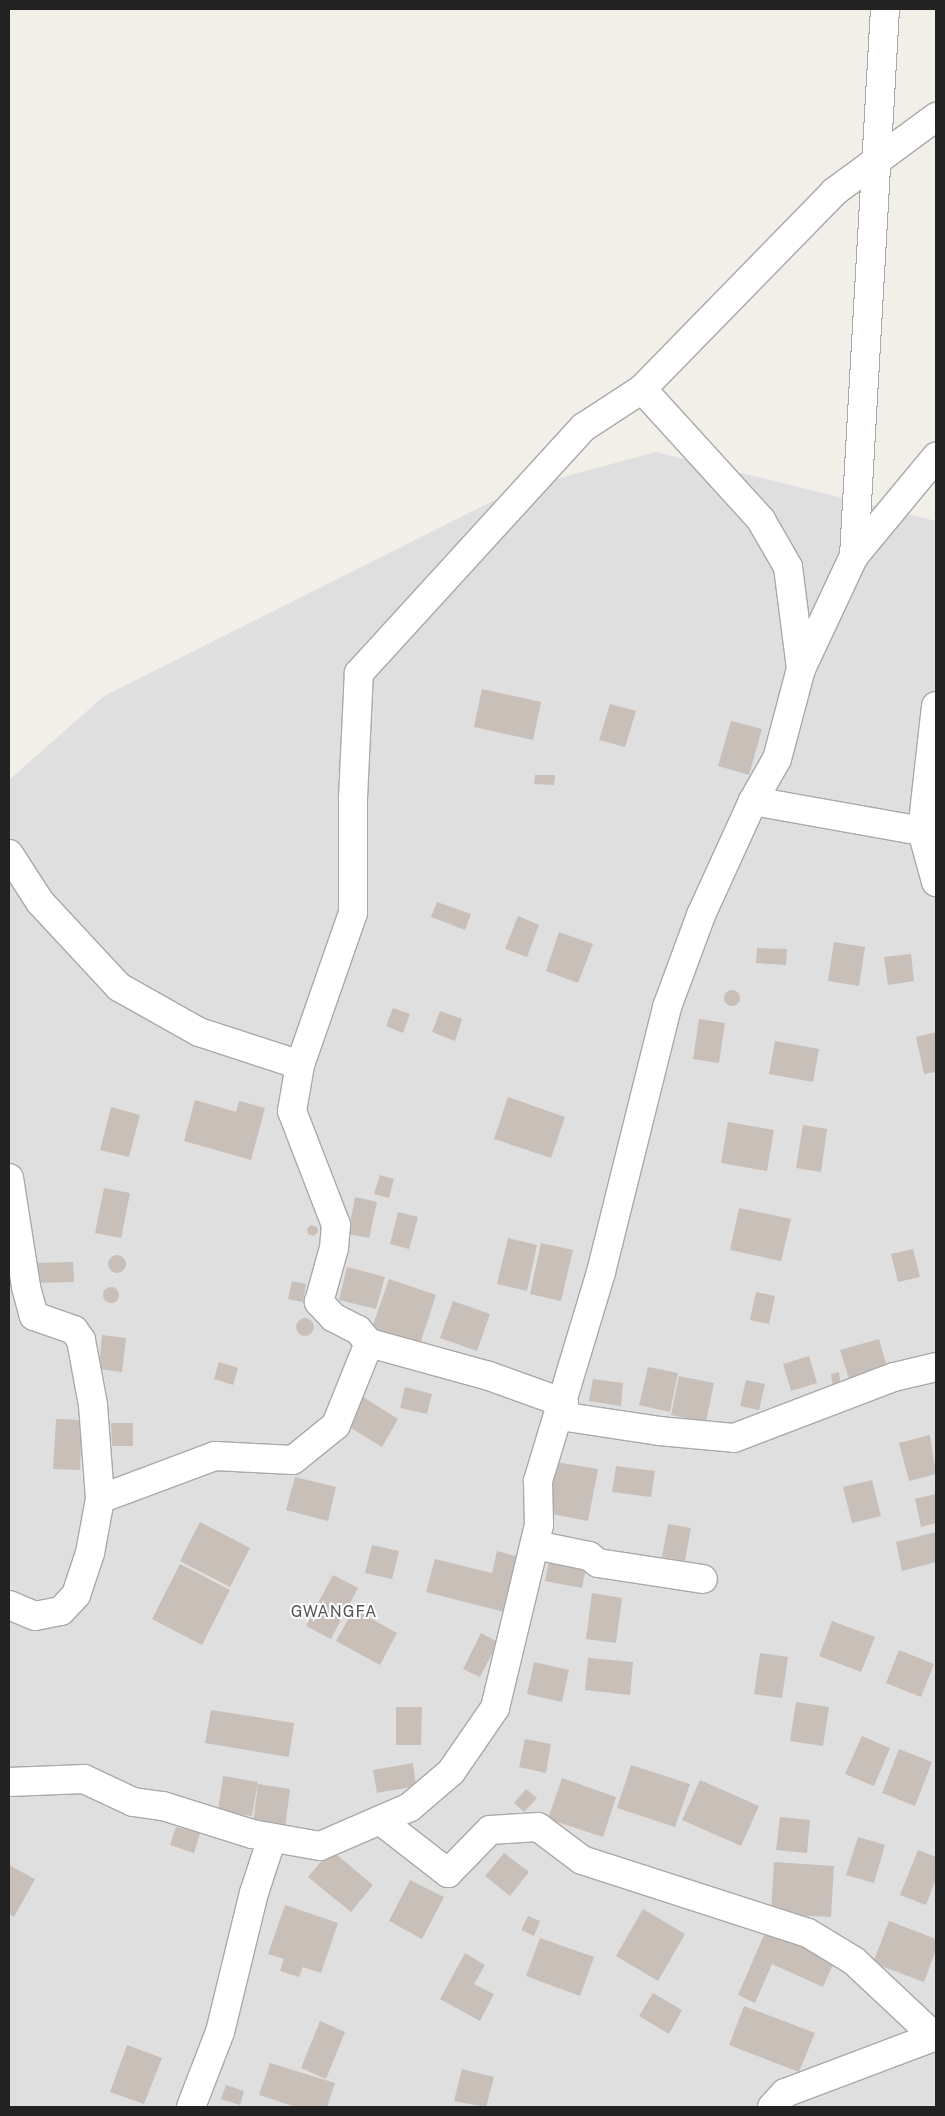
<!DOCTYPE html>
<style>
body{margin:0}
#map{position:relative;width:945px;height:2116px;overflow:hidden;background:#f2efe9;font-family:"Public Sans",sans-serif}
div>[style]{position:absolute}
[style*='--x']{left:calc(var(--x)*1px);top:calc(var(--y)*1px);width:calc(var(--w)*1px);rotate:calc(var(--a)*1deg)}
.residential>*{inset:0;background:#e0dfdf}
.building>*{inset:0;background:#c7bfb8}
.round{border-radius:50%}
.roads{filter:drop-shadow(1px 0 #a9a9a9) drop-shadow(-1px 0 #a9a9a9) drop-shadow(0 1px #a9a9a9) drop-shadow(0 -1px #a9a9a9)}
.minor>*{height:28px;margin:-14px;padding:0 14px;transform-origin:14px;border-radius:14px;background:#fff}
span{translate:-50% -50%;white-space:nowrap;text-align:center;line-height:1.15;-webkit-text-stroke:4px #fff;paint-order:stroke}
.quarter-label{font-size:16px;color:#555;letter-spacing:1px}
.frame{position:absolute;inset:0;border:10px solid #222;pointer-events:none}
</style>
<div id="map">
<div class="residential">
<i style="clip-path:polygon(656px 452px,936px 521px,936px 2107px,9px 2107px,9px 780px,104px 696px,515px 490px)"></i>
</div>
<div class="building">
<i style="clip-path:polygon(482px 689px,541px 702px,533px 740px,474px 727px)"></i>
<i style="clip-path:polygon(610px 704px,636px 711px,625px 747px,599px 740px)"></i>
<i style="clip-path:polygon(731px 721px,762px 729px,749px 775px,718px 766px)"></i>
<i style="clip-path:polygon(535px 775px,555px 775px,554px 785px,534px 784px)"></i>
<i style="clip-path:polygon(437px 902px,471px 914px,465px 930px,431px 917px)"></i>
<i style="clip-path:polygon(518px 916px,539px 925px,527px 957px,505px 949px)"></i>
<i style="clip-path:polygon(559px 932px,593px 944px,578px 983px,546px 971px)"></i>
<i style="clip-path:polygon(834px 942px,865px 947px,859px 986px,828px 981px)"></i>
<i style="clip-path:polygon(757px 948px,787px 949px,786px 965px,756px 963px)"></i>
<i style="clip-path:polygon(911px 954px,914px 981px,888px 985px,884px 957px)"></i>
<i class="round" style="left:724px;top:990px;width:16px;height:16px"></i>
<i style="clip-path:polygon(393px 1008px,410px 1014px,403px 1033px,386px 1026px)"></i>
<i style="clip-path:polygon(440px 1011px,462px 1019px,455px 1041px,432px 1032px)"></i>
<i style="clip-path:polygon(699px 1019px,725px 1023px,719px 1063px,693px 1059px)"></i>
<i style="clip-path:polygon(936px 1032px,936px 1072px,924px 1074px,916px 1037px)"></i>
<i style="clip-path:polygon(775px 1041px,819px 1049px,813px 1082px,769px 1074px)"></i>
<i style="clip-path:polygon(508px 1097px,565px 1117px,551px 1158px,494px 1139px)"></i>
<i style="clip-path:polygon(195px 1100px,236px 1112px,239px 1101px,265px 1108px,251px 1160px,184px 1141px)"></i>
<i style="clip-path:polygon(111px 1107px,140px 1115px,129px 1157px,100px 1150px)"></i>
<i style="clip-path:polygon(728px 1122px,774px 1130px,767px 1171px,721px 1163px)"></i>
<i style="clip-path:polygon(803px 1125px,827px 1129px,821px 1172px,796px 1168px)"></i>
<i style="clip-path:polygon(380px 1175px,394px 1179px,389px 1198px,374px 1194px)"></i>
<i style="clip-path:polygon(104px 1188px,130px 1193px,121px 1238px,95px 1233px)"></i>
<i style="clip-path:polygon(355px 1197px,377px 1202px,369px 1238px,348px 1234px)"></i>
<i style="clip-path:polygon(739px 1208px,791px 1219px,781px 1261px,730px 1250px)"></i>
<i style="clip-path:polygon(398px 1212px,418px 1217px,409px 1249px,390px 1244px)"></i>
<i style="clip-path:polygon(311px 1225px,317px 1227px,318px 1232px,314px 1236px,308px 1234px,307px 1229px)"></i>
<i style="clip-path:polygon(508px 1238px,537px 1245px,527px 1291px,497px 1284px)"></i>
<i style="clip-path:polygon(541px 1243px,573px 1250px,561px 1301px,530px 1294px)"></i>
<i style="clip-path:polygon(913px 1249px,920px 1277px,898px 1282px,891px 1254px)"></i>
<i class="round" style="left:108px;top:1255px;width:18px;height:18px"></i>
<i style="clip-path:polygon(73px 1262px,74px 1282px,36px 1283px,35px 1263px)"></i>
<i style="clip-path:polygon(347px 1267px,385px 1277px,376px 1309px,339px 1300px)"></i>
<i style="clip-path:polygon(389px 1279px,436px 1295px,420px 1344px,372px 1328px)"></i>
<i style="clip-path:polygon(292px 1281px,306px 1284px,303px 1302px,288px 1299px)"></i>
<i class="round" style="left:103px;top:1287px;width:16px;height:16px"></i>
<i style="clip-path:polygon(756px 1292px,775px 1296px,769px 1324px,750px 1320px)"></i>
<i style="clip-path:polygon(453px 1301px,490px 1314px,477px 1351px,440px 1338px)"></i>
<i class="round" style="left:296px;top:1318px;width:18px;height:18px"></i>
<i style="clip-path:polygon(102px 1335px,126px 1338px,122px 1372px,99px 1369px)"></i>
<i style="clip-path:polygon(879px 1339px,888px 1371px,850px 1382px,840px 1350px)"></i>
<i style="clip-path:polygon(809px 1356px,817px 1383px,791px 1391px,783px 1364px)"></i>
<i style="clip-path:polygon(219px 1362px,238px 1368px,233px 1385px,214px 1379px)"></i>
<i style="clip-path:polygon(648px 1367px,678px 1373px,670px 1412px,639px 1405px)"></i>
<i style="clip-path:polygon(839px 1372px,841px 1386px,833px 1388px,831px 1374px)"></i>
<i style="clip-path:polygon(679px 1376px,714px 1383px,706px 1422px,671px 1415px)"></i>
<i style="clip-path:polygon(593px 1379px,623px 1383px,621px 1406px,589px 1401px)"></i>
<i style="clip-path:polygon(746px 1380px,765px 1384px,759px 1410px,740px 1406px)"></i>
<i style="clip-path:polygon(405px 1387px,432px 1394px,427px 1414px,400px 1408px)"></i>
<i style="clip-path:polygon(363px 1397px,398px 1419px,382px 1447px,346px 1425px)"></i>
<i style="clip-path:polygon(56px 1419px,82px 1420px,80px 1470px,53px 1469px)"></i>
<i style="clip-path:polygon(111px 1423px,133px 1423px,133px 1446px,112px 1446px)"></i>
<i style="clip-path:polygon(930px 1435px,936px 1474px,909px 1481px,899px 1443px)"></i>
<i style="clip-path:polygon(556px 1462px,598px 1469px,588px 1521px,547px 1513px)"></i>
<i style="clip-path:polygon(616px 1466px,655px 1471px,651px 1497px,612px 1492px)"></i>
<i style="clip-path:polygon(295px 1477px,336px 1487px,328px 1521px,286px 1510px)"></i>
<i style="clip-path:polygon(872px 1480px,881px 1516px,852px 1523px,843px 1487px)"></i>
<i style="clip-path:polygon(936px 1494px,936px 1523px,921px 1527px,915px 1499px)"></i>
<i style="clip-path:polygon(200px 1522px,250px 1548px,230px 1587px,180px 1561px)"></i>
<i style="clip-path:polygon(668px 1524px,691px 1528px,685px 1561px,662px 1557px)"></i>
<i style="clip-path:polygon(936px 1532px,936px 1562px,902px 1571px,896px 1542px)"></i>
<i style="clip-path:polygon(372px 1545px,399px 1551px,392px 1579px,365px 1573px)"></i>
<i style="clip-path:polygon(497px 1551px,523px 1558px,508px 1613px,426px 1592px,435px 1559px,492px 1573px)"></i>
<i style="clip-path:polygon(549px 1561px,586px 1568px,582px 1588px,545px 1581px)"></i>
<i style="clip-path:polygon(180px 1564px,230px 1590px,202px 1645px,152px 1619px)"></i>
<i style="clip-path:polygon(333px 1575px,358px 1588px,331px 1639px,306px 1626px)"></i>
<i style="clip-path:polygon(592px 1593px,622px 1598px,616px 1643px,586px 1639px)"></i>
<i style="clip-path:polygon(354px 1609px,397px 1633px,380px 1665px,336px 1641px)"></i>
<i style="clip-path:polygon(832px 1621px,875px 1637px,861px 1672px,819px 1656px)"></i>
<i style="clip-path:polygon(481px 1633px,498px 1642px,480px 1677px,463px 1669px)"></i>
<i style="clip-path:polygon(899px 1650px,934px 1664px,921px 1697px,886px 1683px)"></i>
<i style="clip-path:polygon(760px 1653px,788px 1657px,782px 1698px,754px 1694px)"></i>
<i style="clip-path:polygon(588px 1658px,633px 1662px,630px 1695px,585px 1690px)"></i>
<i style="clip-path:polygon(534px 1662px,569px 1670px,562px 1702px,527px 1694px)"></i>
<i style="clip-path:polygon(796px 1702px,829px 1707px,823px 1746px,790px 1741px)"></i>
<i style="clip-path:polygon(396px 1707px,422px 1707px,421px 1745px,396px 1745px)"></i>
<i style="clip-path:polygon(211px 1710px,294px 1723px,289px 1757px,205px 1743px)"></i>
<i style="clip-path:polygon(862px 1736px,890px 1748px,874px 1786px,845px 1774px)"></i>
<i style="clip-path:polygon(525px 1739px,551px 1744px,546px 1773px,519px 1767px)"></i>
<i style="clip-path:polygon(899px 1749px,932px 1762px,915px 1806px,882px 1793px)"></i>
<i style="clip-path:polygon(413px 1763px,416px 1786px,377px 1793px,373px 1770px)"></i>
<i style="clip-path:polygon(631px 1765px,690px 1784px,675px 1827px,617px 1808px)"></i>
<i style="clip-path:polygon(223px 1776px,258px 1782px,252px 1816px,218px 1811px)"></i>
<i style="clip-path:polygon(562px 1778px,616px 1797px,603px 1837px,548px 1819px)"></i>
<i style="clip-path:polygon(700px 1780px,759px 1806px,741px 1846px,682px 1820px)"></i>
<i style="clip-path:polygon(258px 1784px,290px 1789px,285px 1828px,253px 1824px)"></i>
<i style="clip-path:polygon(526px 1789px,537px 1798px,524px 1812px,514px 1803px)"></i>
<i style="clip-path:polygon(780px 1817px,810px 1820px,807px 1853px,776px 1850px)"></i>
<i style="clip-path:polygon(176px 1827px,200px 1833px,194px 1853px,170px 1845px)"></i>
<i style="clip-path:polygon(858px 1837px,885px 1845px,874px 1883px,846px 1875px)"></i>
<i style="clip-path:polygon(331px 1850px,373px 1885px,351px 1912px,308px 1877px)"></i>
<i style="clip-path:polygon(918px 1850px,936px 1857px,936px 1879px,926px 1905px,900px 1895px)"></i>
<i style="clip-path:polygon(504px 1853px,529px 1872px,510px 1896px,485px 1876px)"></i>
<i style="clip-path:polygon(774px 1862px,834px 1866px,831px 1917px,771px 1914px)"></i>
<i style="clip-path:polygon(9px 1865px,35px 1879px,14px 1917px,9px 1914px)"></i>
<i style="clip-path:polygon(410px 1880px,444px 1897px,422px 1939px,389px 1921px)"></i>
<i style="clip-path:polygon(285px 1905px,338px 1923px,321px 1973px,303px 1967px,299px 1977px,280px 1971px,284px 1959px,268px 1954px)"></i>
<i style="clip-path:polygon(643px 1909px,685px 1934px,658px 1981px,616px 1956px)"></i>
<i style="clip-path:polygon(528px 1916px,540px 1921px,534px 1936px,521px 1930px)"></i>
<i style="clip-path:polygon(889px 1921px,936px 1939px,936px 1950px,924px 1982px,873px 1963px)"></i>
<i style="clip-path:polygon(767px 1928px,836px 1958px,823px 1987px,772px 1964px,755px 2003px,738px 1995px)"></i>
<i style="clip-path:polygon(540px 1938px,594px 1957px,580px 1996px,526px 1976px)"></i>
<i style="clip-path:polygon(465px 1953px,485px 1965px,474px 1984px,494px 1994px,480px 2021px,440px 1999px)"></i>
<i style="clip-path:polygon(653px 1993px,682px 2010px,669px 2034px,639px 2016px)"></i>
<i style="clip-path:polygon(744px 2006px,815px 2033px,799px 2072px,729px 2045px)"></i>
<i style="clip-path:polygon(320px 2021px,345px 2032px,326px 2079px,301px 2068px)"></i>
<i style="clip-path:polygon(127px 2045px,162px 2058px,144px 2104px,110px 2092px)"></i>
<i style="clip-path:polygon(270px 2063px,335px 2083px,327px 2107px,296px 2107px,259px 2095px)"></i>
<i style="clip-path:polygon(462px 2069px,494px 2077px,486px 2107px,454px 2101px)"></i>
<i style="clip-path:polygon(226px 2085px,244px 2091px,240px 2105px,221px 2099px)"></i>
</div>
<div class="roads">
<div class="minor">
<i style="--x:642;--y:389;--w:275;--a:-45.7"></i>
<i style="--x:834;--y:192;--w:127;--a:-36.3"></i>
<i style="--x:854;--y:556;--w:548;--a:-86.76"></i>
<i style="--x:936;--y:706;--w:126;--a:96.4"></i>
<i style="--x:922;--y:831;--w:53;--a:74.6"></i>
<i style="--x:753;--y:801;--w:172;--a:10.1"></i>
<i style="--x:9;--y:854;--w:57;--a:57.1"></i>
<i style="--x:40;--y:902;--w:116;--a:47.1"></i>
<i style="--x:119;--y:987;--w:92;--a:29.4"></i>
<i style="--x:199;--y:1032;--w:106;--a:18.1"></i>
<i style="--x:9;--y:1178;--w:110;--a:81.1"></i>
<i style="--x:26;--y:1287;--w:30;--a:75"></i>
<i style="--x:34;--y:1316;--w:42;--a:19.3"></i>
<i style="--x:74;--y:1330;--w:12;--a:55"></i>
<i style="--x:81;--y:1340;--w:66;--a:79.5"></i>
<i style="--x:93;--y:1405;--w:94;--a:85.7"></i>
<i style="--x:564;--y:1403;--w:80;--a:-160.2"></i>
<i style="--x:489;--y:1376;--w:124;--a:-164.6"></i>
<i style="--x:369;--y:1343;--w:17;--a:-130"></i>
<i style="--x:358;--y:1330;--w:28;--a:-153"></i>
<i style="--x:333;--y:1317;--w:21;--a:-133"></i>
<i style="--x:319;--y:1302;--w:56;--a:-74.5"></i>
<i style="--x:334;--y:1248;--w:23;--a:-85"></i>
<i style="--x:336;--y:1225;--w:122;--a:-111.1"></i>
<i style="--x:292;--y:1111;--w:47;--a:-80.1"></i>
<i style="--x:300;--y:1065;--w:161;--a:-70.8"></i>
<i style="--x:353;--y:913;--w:115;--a:-90"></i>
<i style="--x:353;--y:798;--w:125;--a:-87.3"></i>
<i style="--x:359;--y:673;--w:333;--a:-47.6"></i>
<i style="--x:584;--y:427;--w:69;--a:-33.2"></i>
<i style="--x:642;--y:389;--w:177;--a:47.7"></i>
<i style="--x:761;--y:520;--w:54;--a:60.1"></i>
<i style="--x:788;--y:567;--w:103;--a:82.7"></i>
<i style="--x:560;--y:1416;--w:100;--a:8.6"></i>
<i style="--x:659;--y:1431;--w:75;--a:5.3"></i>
<i style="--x:734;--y:1438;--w:171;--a:-20.9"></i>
<i style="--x:894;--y:1377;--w:43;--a:-13.4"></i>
<i style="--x:535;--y:1545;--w:55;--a:11.5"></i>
<i style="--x:589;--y:1556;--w:11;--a:38"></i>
<i style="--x:598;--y:1563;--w:106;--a:8.7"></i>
<i style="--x:9;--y:1605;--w:28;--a:23"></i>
<i style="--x:35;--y:1616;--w:26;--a:-11"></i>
<i style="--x:61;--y:1611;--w:22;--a:-47"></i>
<i style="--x:76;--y:1595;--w:44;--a:-71.6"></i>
<i style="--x:90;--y:1553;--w:55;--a:-79.5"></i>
<i style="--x:100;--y:1499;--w:123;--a:-20.5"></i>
<i style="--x:215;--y:1456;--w:78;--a:2.9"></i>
<i style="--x:293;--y:1460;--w:55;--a:-39.1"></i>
<i style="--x:336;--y:1425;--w:88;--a:-68.1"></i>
<i style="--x:9;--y:1782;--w:75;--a:-2.3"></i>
<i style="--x:84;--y:1779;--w:54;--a:25.1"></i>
<i style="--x:133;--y:1802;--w:30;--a:8"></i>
<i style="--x:163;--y:1806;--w:93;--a:17.5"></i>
<i style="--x:252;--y:1834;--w:69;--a:10"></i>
<i style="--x:320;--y:1846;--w:98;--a:-23.4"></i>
<i style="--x:410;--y:1807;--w:54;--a:-40.5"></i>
<i style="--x:451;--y:1772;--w:78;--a:-55.5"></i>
<i style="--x:495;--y:1708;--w:188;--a:-76.5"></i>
<i style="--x:539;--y:1525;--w:44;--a:-91.3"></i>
<i style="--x:538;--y:1481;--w:218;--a:-73.2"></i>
<i style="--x:601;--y:1272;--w:273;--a:-76"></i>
<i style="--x:667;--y:1007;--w:98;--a:-69.7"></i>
<i style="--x:701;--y:915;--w:125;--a:-65.5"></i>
<i style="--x:753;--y:801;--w:48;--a:-60.3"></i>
<i style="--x:777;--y:759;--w:93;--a:-75.1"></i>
<i style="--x:801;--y:669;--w:125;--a:-64.9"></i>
<i style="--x:854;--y:556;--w:129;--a:-50.4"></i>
<i style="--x:381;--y:1821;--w:85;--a:37.8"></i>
<i style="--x:448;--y:1873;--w:60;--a:-45.7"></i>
<i style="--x:490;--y:1830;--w:48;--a:-3.6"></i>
<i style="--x:538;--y:1827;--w:55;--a:36.9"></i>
<i style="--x:582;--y:1860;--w:237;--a:17.9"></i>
<i style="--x:808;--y:1933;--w:54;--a:31.3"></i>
<i style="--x:854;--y:1961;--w:112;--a:43.2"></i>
<i style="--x:191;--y:2107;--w:80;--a:-68.9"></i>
<i style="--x:220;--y:2032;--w:143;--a:-76.3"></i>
<i style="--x:254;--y:1893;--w:58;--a:-71.9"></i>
<i style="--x:772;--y:2107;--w:19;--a:-47"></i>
<i style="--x:785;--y:2093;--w:161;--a:-20.7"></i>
</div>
</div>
<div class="quarter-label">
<span style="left:334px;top:1612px">GWANGFA</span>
</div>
<div class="frame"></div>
</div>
